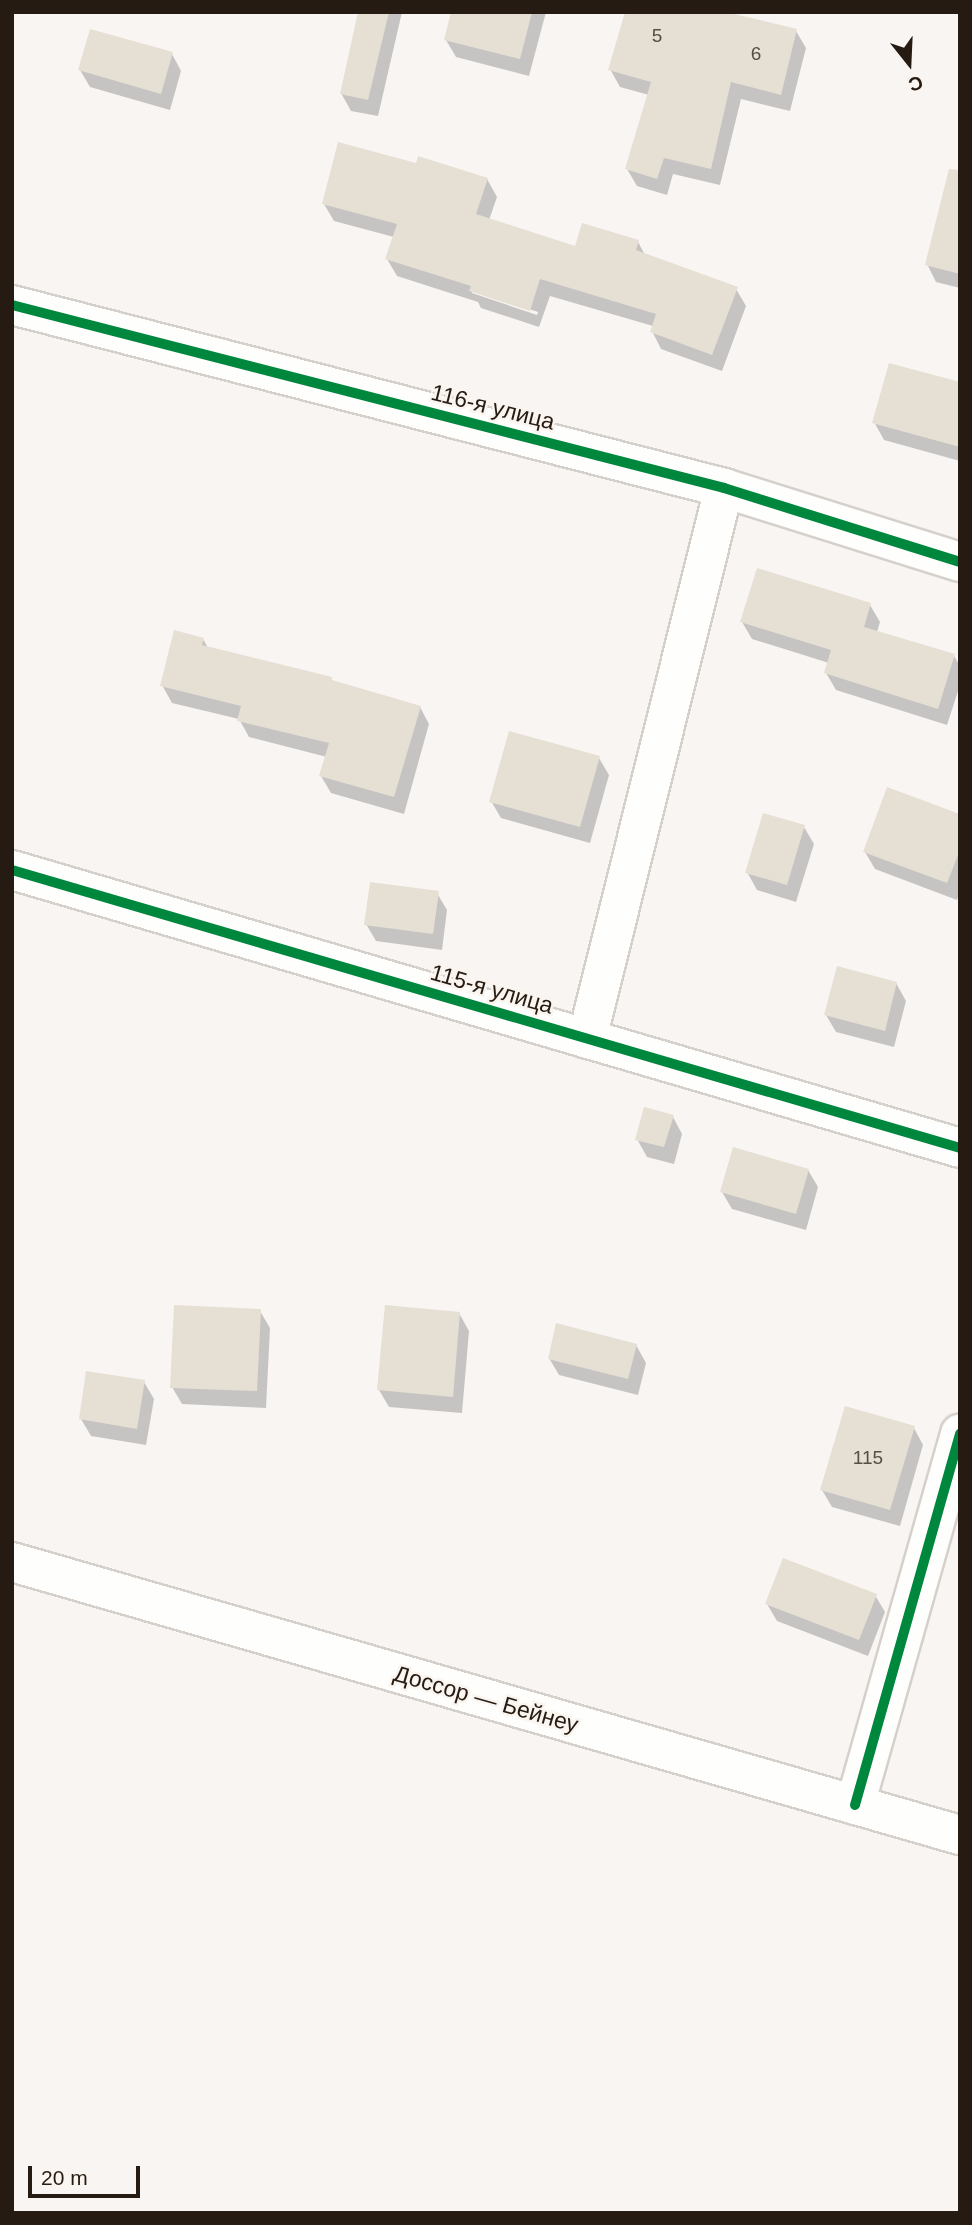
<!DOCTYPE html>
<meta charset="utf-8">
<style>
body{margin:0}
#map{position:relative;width:972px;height:2225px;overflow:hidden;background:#f8f5f3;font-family:Arial,sans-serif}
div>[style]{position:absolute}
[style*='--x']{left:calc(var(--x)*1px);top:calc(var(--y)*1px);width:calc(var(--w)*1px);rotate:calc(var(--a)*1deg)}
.shadow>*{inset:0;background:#0003}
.building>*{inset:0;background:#e6dfd4}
.roads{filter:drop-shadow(2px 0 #d6d0cb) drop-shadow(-2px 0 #d6d0cb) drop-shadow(0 2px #d6d0cb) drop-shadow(0 -2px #d6d0cb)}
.minor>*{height:38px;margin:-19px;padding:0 19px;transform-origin:19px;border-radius:19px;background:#fefefd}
.highway>*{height:38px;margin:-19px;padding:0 19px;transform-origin:19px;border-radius:19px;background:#fefefd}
.cycleway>*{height:10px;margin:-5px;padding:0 5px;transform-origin:5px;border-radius:5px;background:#00873e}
span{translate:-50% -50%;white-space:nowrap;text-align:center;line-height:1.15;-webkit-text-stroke:5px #fbf5f0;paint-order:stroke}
.number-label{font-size:19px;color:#564d44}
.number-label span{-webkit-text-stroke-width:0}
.street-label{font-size:23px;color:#251b13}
.frame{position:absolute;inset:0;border:14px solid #251b13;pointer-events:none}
.north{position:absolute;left:874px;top:28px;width:70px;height:70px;-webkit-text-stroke:5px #fbf5f0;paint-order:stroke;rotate:162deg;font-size:19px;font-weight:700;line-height:28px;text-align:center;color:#251b13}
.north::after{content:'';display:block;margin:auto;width:24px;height:32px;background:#251b13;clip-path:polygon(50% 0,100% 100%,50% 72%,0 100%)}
.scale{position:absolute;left:28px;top:2166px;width:112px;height:32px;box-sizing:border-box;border:4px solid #251b13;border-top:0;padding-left:9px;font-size:21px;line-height:24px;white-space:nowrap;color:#251b13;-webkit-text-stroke:5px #fbf5f0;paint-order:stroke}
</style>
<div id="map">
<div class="shadow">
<i style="clip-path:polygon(360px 12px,402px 12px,378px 116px,351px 111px,341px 93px)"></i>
<i style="clip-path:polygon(453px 12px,546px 12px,529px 76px,456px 57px,446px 40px)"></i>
<i style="clip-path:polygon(796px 31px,806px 48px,790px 111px,741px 99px,720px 185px,673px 174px,667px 195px,637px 186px,627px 169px,649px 95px,620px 87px,610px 69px)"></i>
<i style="clip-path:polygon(172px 54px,181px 71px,170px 110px,90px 87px,80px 70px)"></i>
<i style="clip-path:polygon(evenodd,417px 165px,487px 179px,497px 197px,489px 220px,576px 249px,638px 242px,645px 255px,736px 289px,746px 306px,722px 371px,661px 349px,652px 331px,653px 326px,550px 296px,539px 327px,481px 308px,478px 302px,397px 276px,387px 259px,394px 237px,334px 221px,324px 204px,417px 165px,472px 290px,538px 312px,537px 315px,472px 293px,472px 290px)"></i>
<i style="clip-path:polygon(960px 201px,960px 288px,936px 282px,927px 264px)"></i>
<i style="clip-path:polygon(960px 384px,960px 461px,884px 440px,874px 422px)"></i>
<i style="clip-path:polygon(870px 605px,880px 622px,877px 632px,954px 656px,960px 666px,960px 685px,947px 725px,836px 690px,826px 673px,829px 663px,752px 639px,742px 622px)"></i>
<i style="clip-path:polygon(203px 639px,208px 648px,331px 679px,334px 683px,420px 707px,429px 724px,404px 814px,331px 793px,321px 776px,327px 757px,249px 737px,239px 719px,172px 703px,162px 685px)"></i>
<i style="clip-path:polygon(599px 758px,609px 775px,590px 843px,501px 818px,491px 801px)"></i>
<i style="clip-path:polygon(960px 816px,960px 892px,957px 900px,875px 869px,865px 852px)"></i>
<i style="clip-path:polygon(804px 827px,814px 844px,796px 902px,757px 890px,747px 872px)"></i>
<i style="clip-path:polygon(437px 893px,447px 910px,442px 950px,376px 941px,366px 924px)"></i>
<i style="clip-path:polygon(896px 983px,906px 1001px,894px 1047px,836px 1032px,826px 1015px)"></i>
<i style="clip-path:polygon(673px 1117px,682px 1134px,674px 1164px,647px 1157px,637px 1139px)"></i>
<i style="clip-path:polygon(808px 1170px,818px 1187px,806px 1230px,732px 1209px,722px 1192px)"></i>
<i style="clip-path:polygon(260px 1311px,270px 1328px,266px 1408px,182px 1404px,172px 1387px)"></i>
<i style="clip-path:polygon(459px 1313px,469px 1331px,462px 1413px,389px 1407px,379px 1390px)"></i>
<i style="clip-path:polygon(636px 1345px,646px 1363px,638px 1395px,559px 1375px,549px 1358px)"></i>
<i style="clip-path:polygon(144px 1382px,154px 1399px,146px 1445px,91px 1436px,81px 1419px)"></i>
<i style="clip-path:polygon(914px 1428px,923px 1445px,900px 1526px,832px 1507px,822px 1490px)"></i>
<i style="clip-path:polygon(875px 1595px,885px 1612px,868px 1656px,777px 1621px,767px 1604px)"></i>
</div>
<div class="building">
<i style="clip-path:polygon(358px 12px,389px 12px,368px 100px,340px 94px)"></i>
<i style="clip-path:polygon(451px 12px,532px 12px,520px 59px,444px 40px)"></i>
<i style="clip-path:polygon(625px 12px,726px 12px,797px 29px,781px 95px,731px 82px,711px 169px,664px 158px,657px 179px,625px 169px,651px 82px,608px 70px)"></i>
<i style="clip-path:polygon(90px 29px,173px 52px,161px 94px,78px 70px)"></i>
<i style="clip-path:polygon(338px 142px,416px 163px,418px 156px,488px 178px,476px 214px,575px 246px,582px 223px,639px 240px,636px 250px,738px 287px,712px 355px,650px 332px,656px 314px,540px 279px,530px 311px,469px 291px,471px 286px,385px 259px,397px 224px,322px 204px)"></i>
<i style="clip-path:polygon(949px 169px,960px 170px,960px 274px,925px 265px)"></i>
<i style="clip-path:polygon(889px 363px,960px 382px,960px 447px,872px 423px)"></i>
<i style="clip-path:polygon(757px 568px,871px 603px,864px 627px,955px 654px,938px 709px,824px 673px,831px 650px,740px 622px)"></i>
<i style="clip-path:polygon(174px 630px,204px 638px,202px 645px,332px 677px,332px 680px,421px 706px,394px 797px,319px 776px,329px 743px,237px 721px,241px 706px,160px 686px)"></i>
<i style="clip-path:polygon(509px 731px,600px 756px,580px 827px,489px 802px)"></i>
<i style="clip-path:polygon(887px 787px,960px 814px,960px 850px,947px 883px,863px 852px)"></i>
<i style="clip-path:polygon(763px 813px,805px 825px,787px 885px,745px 873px)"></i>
<i style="clip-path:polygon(370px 882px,439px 891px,433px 934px,364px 925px)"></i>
<i style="clip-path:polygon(837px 966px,897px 982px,885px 1031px,824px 1015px)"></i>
<i style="clip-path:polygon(644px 1107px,674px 1115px,664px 1147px,635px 1140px)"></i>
<i style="clip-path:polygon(733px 1147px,809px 1169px,796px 1214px,720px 1192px)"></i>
<i style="clip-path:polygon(174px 1305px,261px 1309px,257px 1391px,170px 1388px)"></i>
<i style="clip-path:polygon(385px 1305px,460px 1312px,453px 1397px,377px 1390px)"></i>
<i style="clip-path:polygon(556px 1323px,637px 1344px,628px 1379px,548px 1359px)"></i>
<i style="clip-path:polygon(86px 1371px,145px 1380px,137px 1429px,79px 1419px)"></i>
<i style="clip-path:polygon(845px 1406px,915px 1426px,890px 1510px,820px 1490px)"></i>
<i style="clip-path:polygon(783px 1558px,877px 1594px,859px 1640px,765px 1604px)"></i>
</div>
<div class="roads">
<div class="minor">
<i style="--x:12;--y:305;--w:735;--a:14.41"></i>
<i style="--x:724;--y:488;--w:247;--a:17.4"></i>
<i style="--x:12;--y:870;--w:988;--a:16.34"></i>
<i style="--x:587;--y:1039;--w:568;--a:-76.04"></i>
<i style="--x:855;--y:1805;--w:386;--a:-74.2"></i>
</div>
<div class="highway">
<i style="--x:12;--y:1562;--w:987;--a:16.07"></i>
</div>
</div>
<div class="cycleway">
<i style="--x:12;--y:305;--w:735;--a:14.41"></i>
<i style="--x:724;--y:488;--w:247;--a:17.4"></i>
<i style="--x:12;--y:870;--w:988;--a:16.34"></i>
<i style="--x:855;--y:1805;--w:386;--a:-74.2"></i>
</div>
<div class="number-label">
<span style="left:657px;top:36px">5</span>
<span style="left:756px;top:54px">6</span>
<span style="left:868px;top:1458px">115</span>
</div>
<div class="street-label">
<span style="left:493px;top:407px;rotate:14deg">116-я улица</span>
<span style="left:492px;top:989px;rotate:16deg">115-я улица</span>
<span style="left:486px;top:1699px;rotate:16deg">Доссор — Бейнеу</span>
</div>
<div class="frame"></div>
<div class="north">С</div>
<div class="scale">20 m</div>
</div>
